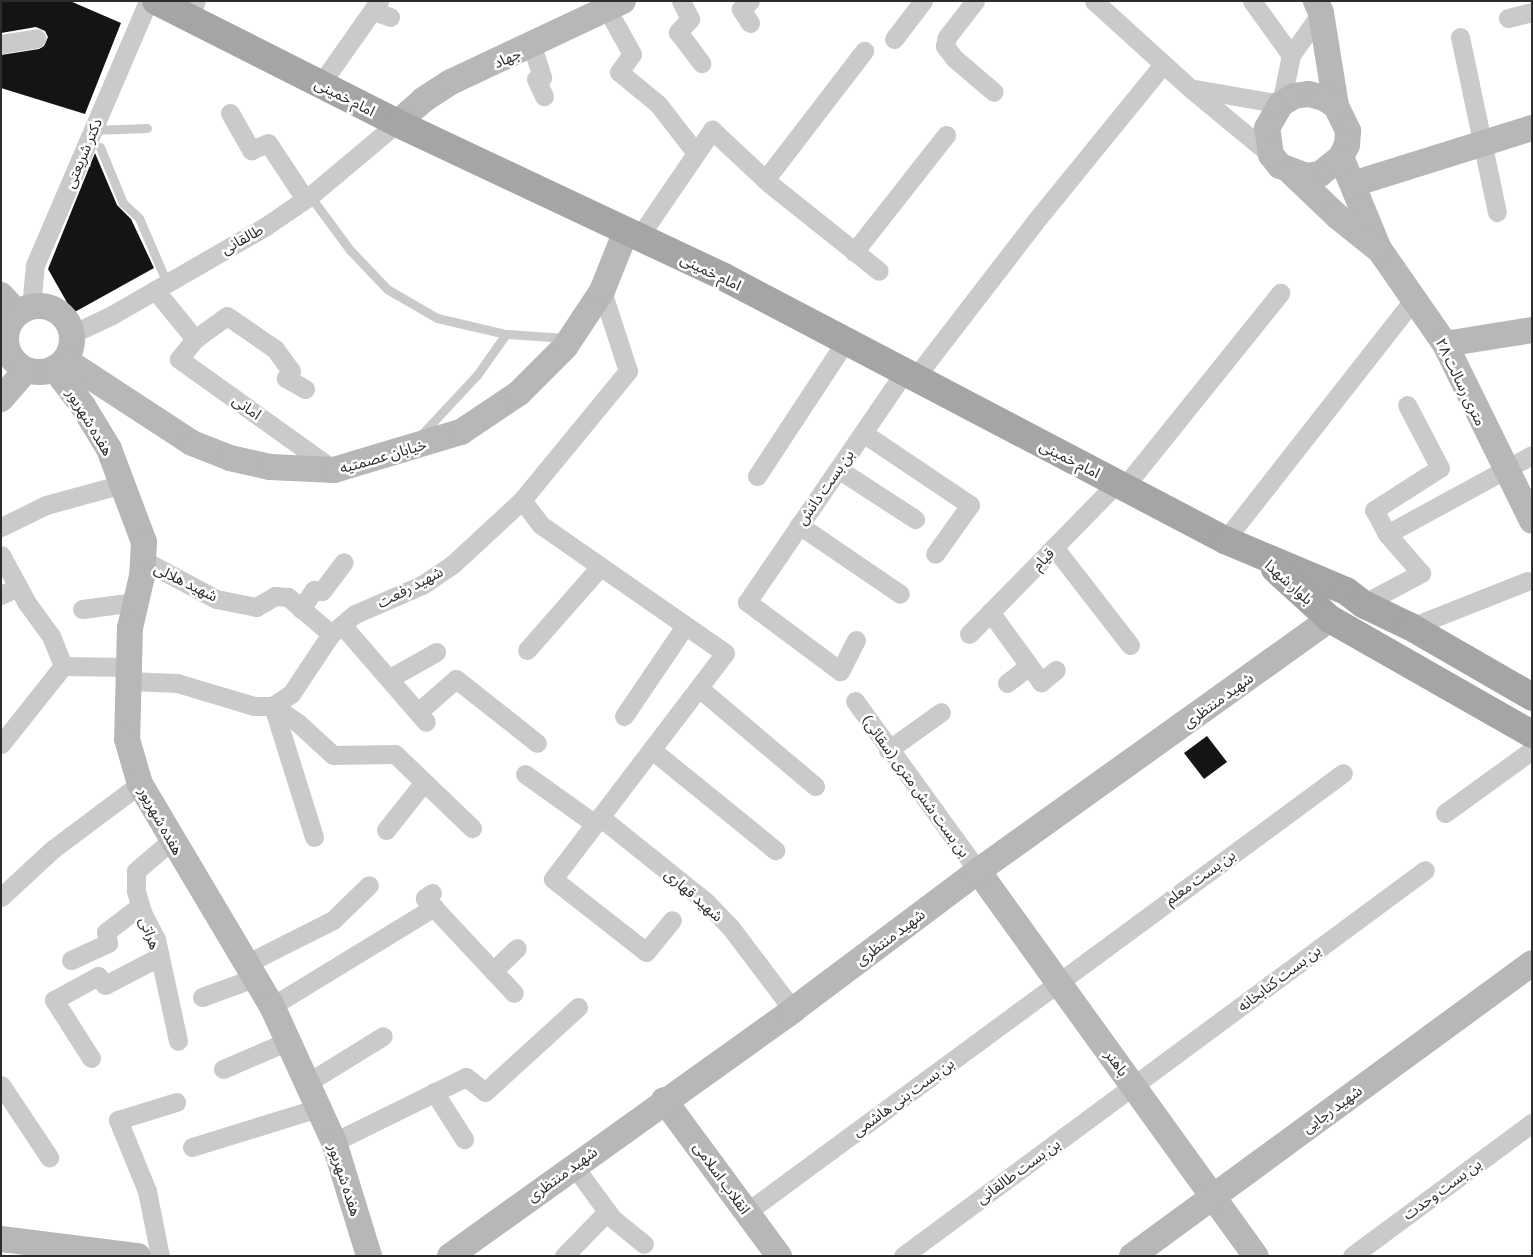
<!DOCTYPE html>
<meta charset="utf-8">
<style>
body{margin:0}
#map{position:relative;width:1533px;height:1257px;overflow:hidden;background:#fff;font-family:Commissioner,"Noto Sans Arabic",sans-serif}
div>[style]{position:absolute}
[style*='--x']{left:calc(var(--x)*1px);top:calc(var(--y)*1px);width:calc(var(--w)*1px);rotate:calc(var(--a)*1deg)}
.building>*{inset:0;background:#141414}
.lane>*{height:9px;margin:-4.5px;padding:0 4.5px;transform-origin:4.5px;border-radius:4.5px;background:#cacaca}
.street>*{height:19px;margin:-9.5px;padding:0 9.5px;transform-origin:9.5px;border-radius:9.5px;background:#cacaca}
.secondary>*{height:26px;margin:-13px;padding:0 13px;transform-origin:13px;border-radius:13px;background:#b7b7b7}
.secondary>.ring{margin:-13px;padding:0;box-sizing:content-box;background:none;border:26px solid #b7b7b7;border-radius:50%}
.primary>*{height:28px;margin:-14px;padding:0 14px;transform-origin:14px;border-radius:14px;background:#a5a5a5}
span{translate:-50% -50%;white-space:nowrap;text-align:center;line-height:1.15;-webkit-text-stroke:5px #fff;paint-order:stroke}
.street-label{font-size:15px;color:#2d2d2d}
.frame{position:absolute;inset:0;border:2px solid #2d2d2d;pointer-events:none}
</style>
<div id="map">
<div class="building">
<i style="clip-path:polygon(1px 1px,70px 1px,121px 23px,85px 114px,1px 88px,1px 55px,39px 49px,44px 46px,48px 37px,45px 31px,36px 27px,1px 33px)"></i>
<i style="clip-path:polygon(95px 153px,117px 205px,131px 219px,154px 268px,73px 313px,48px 269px)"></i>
<i style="clip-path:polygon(1207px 736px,1227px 762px,1204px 779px,1184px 753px)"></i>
</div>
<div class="lane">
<i style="--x:93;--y:130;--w:54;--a:-2.1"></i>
<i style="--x:100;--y:147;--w:61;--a:67.7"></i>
<i style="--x:123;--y:203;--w:22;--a:43"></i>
<i style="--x:139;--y:218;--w:71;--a:66.7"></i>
<i style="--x:310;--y:196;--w:67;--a:53.5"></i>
<i style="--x:350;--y:250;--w:54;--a:46.5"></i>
<i style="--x:387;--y:289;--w:58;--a:30.1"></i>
<i style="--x:437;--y:318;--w:71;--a:13.1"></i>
<i style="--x:506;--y:334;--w:60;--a:3.8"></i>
<i style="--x:421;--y:435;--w:82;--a:-47"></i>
<i style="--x:477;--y:375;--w:50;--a:-54.7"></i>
</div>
<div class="street">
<i style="--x:681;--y:1;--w:20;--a:63"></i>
<i style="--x:690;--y:19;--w:18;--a:133"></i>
<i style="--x:678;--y:32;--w:39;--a:53"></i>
<i style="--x:975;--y:1;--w:46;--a:127.9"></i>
<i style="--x:947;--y:37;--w:9;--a:103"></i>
<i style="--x:945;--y:46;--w:15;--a:53"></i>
<i style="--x:954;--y:58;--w:52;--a:40.4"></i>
<i style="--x:1094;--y:1;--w:131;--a:42.2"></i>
<i style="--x:1191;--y:89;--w:104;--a:39.5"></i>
<i style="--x:1252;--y:1;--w:67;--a:54.2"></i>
<i style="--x:607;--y:9;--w:51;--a:60.9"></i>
<i style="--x:632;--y:54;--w:22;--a:126"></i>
<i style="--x:619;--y:72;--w:50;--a:39.4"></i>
<i style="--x:658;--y:104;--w:62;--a:52.2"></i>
<i style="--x:373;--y:11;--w:18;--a:19"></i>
<i style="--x:189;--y:18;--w:18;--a:-68"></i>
<i style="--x:1508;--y:18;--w:25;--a:-14"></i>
<i style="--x:750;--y:23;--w:17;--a:-123"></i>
<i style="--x:741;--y:9;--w:12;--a:-42"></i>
<i style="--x:1460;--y:37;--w:179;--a:78.1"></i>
<i style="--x:894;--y:39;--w:48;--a:-52.7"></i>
<i style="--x:1;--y:44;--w:36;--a:-9"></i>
<i style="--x:532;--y:46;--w:33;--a:72"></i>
<i style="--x:542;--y:77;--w:6;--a:162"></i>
<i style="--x:536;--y:79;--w:19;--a:65"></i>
<i style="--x:320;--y:85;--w:103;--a:-54.9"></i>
<i style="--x:1195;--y:89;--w:87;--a:9.9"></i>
<i style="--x:1281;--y:104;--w:50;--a:-78.5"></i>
<i style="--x:1291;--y:55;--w:52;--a:-54.5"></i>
<i style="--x:230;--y:113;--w:43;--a:60.4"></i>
<i style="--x:251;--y:150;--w:18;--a:-22"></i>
<i style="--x:268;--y:143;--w:67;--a:56.5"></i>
<i style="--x:765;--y:180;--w:163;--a:-52.5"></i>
<i style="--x:639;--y:237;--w:130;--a:-55.7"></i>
<i style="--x:712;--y:130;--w:79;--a:43"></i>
<i style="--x:770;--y:184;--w:139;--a:38.6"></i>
<i style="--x:854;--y:252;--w:149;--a:-51.8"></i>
<i style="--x:155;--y:290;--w:63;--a:50.8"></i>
<i style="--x:195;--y:339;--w:39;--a:-36"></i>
<i style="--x:227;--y:316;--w:58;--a:34.5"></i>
<i style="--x:275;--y:349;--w:27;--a:54"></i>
<i style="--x:291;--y:371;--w:9;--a:126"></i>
<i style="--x:286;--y:378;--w:22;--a:30"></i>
<i style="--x:31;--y:307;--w:42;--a:-84.6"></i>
<i style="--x:35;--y:265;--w:287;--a:-66.8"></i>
<i style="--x:72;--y:334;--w:44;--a:-25.4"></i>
<i style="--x:112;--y:315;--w:178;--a:-30"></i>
<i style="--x:266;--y:226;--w:53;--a:-34.3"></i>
<i style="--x:310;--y:196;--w:114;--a:-40"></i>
<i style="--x:195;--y:339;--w:26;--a:129"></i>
<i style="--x:179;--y:359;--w:191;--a:35.6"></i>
<i style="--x:914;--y:379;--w:197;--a:-52.4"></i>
<i style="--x:1034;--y:223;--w:205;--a:-50.9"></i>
<i style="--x:863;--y:433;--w:129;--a:33.9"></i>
<i style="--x:970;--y:505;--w:60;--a:125.5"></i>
<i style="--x:838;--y:469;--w:92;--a:33"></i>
<i style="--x:757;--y:476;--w:160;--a:-56.7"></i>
<i style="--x:1125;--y:486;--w:248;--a:-51.2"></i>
<i style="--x:522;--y:500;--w:31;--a:53"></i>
<i style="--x:541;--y:525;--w:224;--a:34.8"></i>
<i style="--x:725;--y:653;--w:284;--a:127.3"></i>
<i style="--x:553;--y:879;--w:118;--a:38.1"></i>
<i style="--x:646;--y:952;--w:41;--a:-50.9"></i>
<i style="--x:799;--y:525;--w:122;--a:34.3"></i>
<i style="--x:1;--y:527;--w:50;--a:-26.1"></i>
<i style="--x:46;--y:505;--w:80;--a:-15.3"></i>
<i style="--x:1387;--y:534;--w:165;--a:-28.6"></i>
<i style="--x:1225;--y:540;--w:308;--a:-51.9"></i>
<i style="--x:1054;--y:547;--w:124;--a:52.2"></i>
<i style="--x:1;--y:555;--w:55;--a:61.6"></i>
<i style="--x:27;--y:603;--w:41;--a:54"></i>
<i style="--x:51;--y:636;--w:32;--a:68"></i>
<i style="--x:143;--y:560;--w:83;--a:28.1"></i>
<i style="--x:216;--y:599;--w:41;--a:11.3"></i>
<i style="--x:256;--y:607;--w:22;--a:-30"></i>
<i style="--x:275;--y:596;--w:13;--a:4"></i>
<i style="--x:288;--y:597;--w:57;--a:40.7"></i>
<i style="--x:1;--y:595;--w:19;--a:-25"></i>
<i style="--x:1363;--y:604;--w:66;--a:-28.1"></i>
<i style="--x:1421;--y:573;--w:52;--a:-131.1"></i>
<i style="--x:1387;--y:534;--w:27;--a:-118"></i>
<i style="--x:1374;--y:510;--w:78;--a:-32.5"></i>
<i style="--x:1440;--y:468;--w:71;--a:-117.6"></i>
<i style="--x:82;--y:609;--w:54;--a:-7.4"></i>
<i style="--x:301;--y:609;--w:23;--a:-56"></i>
<i style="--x:314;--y:590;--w:8;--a:7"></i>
<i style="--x:322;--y:591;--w:36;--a:-53"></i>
<i style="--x:990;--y:612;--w:87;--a:53.9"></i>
<i style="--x:1041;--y:682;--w:19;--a:-39"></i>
<i style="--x:342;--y:625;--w:128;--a:49.1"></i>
<i style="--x:1411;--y:627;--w:125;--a:-21.6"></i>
<i style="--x:969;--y:634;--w:211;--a:-45.6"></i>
<i style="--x:856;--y:640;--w:35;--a:117"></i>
<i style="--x:840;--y:671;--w:116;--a:-143.4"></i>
<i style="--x:747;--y:602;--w:278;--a:-55.6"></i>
<i style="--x:527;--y:650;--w:111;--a:-48.7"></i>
<i style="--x:390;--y:678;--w:53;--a:-29.5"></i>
<i style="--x:129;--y:681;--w:48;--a:2.4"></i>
<i style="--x:177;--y:683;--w:80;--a:16.6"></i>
<i style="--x:254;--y:706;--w:19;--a:0"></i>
<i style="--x:273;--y:706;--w:22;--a:-34"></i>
<i style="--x:291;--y:694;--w:72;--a:-56.3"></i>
<i style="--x:331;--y:634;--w:31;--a:-40"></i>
<i style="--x:355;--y:614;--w:73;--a:-23.4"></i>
<i style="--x:422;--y:585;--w:37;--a:-34"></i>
<i style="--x:453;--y:564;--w:94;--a:-42.8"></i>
<i style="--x:522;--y:500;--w:167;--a:-50.6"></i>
<i style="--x:628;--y:371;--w:84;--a:-108"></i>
<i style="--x:1007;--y:683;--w:28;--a:-38"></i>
<i style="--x:699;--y:688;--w:152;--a:40.2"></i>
<i style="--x:855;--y:701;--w:210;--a:54.1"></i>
<i style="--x:418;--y:712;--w:50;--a:-41"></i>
<i style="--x:456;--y:679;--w:103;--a:38.3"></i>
<i style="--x:624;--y:716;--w:109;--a:-55.9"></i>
<i style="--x:1;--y:744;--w:100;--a:-51.5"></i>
<i style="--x:63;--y:666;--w:66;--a:0.9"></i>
<i style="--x:652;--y:750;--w:159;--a:39.1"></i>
<i style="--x:888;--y:750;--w:65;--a:-35.6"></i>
<i style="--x:525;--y:774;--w:86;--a:35.5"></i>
<i style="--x:1445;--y:813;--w:107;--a:-35.9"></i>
<i style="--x:600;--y:817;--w:136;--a:38.7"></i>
<i style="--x:706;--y:902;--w:36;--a:46"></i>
<i style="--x:731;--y:928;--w:103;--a:52.9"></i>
<i style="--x:386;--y:830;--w:61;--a:-51.6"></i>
<i style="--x:314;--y:837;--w:137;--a:-107.4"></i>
<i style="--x:273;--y:706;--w:30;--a:34"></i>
<i style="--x:298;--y:723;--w:47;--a:42.4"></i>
<i style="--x:333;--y:755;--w:62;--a:-0.9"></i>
<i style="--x:395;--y:754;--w:107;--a:43.9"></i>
<i style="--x:172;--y:840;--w:48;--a:139.3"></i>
<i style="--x:136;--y:871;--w:20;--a:90"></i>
<i style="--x:136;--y:891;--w:22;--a:74"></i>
<i style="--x:142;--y:912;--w:30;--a:63"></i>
<i style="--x:156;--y:939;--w:104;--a:77.8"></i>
<i style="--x:432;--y:893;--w:9;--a:144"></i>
<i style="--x:425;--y:898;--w:130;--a:46.9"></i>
<i style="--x:1;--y:897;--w:71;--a:-42.7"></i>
<i style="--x:53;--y:849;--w:109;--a:-36.8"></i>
<i style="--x:71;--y:960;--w:41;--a:-24.7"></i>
<i style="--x:108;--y:943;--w:11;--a:-100"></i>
<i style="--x:106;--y:932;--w:43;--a:-37.4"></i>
<i style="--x:246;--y:964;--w:97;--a:-26.8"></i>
<i style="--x:333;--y:920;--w:50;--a:-44.2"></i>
<i style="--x:493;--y:971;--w:33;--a:-44"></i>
<i style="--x:202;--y:997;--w:55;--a:-20.1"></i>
<i style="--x:272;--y:1006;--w:190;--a:-31.4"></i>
<i style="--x:91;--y:1058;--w:69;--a:-122.5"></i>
<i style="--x:54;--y:1000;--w:50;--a:-28.6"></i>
<i style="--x:98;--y:976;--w:11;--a:52"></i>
<i style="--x:105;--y:985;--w:61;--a:-27.4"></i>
<i style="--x:223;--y:1069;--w:71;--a:-23.3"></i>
<i style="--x:307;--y:1083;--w:89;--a:-31.7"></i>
<i style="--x:1;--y:1085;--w:87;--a:56.3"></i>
<i style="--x:434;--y:1092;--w:56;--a:57.4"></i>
<i style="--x:334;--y:1142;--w:147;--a:-26.2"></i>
<i style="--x:466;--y:1077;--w:24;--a:38"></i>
<i style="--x:485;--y:1092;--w:126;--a:-42.4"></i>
<i style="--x:192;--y:1147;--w:132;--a:-17.2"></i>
<i style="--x:574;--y:1166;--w:64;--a:53.8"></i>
<i style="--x:612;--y:1218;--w:41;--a:39.1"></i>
<i style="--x:747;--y:1212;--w:740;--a:-36.37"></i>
<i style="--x:160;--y:1256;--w:66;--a:-101.3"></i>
<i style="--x:147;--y:1191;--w:77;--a:-112.2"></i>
<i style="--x:118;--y:1120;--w:61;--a:-17.2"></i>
<i style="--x:564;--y:1256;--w:62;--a:-45.7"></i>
<i style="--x:903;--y:1256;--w:649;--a:-36.48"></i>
<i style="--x:1352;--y:1256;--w:224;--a:-36.5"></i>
</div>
<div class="secondary">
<i style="--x:1316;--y:1;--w:13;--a:67"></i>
<i style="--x:1321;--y:13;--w:94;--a:80.8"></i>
<i style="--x:1336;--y:106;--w:28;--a:64"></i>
<i style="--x:1348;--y:131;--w:14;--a:94"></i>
<i style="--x:1347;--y:145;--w:13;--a:117"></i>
<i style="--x:1341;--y:157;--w:27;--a:141"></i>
<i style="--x:1320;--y:174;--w:14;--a:172"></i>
<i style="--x:1306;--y:176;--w:28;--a:-159"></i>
<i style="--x:1280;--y:166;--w:14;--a:-129"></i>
<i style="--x:1271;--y:155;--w:27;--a:-98"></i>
<i style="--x:1267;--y:128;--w:28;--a:-60"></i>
<i style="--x:1281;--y:104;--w:15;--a:-32"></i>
<i style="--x:1294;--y:96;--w:15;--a:-8"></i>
<i style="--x:1309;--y:94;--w:16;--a:15"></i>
<i style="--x:1324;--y:98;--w:14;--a:34"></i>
<i style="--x:397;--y:123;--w:35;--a:-41"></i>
<i style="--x:423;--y:100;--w:33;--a:-33"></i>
<i style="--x:451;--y:82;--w:190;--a:-25.2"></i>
<i style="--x:1341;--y:157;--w:100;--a:67.6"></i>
<i style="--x:1379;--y:249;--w:116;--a:55.2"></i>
<i style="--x:1445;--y:344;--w:197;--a:63.8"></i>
<i style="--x:1292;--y:173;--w:62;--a:43.7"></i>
<i style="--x:1337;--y:216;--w:53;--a:38.8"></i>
<i style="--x:1353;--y:184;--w:188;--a:-17.4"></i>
<i style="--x:1;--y:295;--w:25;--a:47"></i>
<i class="ring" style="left:6px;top:306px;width:40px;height:40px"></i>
<i style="--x:1445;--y:344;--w:88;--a:-9.1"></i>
<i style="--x:65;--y:360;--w:152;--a:33.2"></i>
<i style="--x:192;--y:443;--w:41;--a:21.5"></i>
<i style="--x:230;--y:458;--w:41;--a:12.7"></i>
<i style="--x:270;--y:467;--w:64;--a:2.7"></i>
<i style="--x:334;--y:470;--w:133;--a:-16.7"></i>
<i style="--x:461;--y:432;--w:70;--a:-33.9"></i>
<i style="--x:519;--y:393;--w:65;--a:-45"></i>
<i style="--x:565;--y:347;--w:67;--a:-56.5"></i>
<i style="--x:602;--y:291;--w:65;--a:-68.2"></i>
<i style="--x:54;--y:368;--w:48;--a:52.7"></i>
<i style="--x:83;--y:406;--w:50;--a:58.8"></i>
<i style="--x:109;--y:449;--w:99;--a:69.4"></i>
<i style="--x:144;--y:542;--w:34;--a:93"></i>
<i style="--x:142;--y:576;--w:53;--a:103"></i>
<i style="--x:130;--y:628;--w:111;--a:91.5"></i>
<i style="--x:127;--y:739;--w:47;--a:73.9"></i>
<i style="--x:140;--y:784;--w:258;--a:59.3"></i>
<i style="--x:272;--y:1006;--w:149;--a:65.5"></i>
<i style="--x:334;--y:1142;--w:119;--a:72.9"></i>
<i style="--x:1;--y:399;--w:38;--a:-49"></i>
<i style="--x:978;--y:871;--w:475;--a:54.2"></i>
<i style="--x:664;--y:1100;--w:194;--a:53.6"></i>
<i style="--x:1;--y:1239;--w:138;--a:7.1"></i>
<i style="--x:450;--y:1256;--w:422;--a:-35.6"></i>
<i style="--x:793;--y:1010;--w:231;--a:-36.9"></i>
<i style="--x:978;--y:871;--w:433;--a:-35.6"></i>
<i style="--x:1132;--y:1256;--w:496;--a:-36.2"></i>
</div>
<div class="primary">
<i style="--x:156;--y:1;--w:270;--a:26.8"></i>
<i style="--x:397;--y:123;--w:361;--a:25.2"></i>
<i style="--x:724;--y:277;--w:566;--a:27.7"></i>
<i style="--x:1225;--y:540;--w:131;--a:22.9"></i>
<i style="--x:1346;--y:591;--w:21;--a:37"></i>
<i style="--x:1363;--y:604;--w:53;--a:25.6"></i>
<i style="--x:1411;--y:627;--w:140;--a:30"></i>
<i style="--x:1275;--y:569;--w:74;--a:42.3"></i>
<i style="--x:1330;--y:619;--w:232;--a:29.7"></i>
</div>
<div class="street-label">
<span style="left:507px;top:58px;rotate:-24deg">جهاد</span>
<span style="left:345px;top:97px;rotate:27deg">امام خمینی</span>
<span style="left:83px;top:153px;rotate:-67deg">دکتر شریعتی</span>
<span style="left:242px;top:239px;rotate:-29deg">طالقانی</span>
<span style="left:711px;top:272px;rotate:26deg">امام خمینی</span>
<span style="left:1461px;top:382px;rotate:64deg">۲۸ متری رسالت</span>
<span style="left:247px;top:407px;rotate:35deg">امانی</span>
<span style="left:90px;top:422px;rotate:59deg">هفده شهریور</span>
<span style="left:383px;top:456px;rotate:-16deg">خیابان عصمتیه</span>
<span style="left:1070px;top:459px;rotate:27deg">امام خمینی</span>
<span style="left:825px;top:487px;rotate:-55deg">بن بست دانش</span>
<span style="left:1043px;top:559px;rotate:-46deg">قیام</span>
<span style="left:186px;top:582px;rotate:26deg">شهید هلالی</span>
<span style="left:1289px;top:582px;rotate:42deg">بلوار شهدا</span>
<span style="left:410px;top:587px;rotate:-28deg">شهید رفعت</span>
<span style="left:1218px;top:700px;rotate:-36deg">شهید منتظری</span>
<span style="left:916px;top:786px;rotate:54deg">بن بست شش متری (سقائی)</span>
<span style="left:161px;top:821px;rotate:61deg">هفده شهریور</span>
<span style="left:1200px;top:877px;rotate:-36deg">بن بست معلم</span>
<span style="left:694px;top:895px;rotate:41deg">شهید قهاری</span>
<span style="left:150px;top:933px;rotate:69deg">هراتی</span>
<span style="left:890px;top:937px;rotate:-37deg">شهید منتظری</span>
<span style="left:1279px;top:978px;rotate:-37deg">بن بست کتابخانه</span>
<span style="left:1117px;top:1063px;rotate:54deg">باهنر</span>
<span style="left:903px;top:1097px;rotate:-36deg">بن بست بنی هاشمی</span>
<span style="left:1332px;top:1109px;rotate:-36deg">شهید رجایی</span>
<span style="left:1018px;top:1171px;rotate:-36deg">بن بست طالقانی</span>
<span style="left:562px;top:1174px;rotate:-36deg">شهید منتظری</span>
<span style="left:722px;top:1178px;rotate:54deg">انقلاب اسلامی</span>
<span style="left:345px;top:1180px;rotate:72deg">هفده شهریور</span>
<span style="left:1442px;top:1189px;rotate:-36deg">بن بست وحدت</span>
</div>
<div class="frame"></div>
</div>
